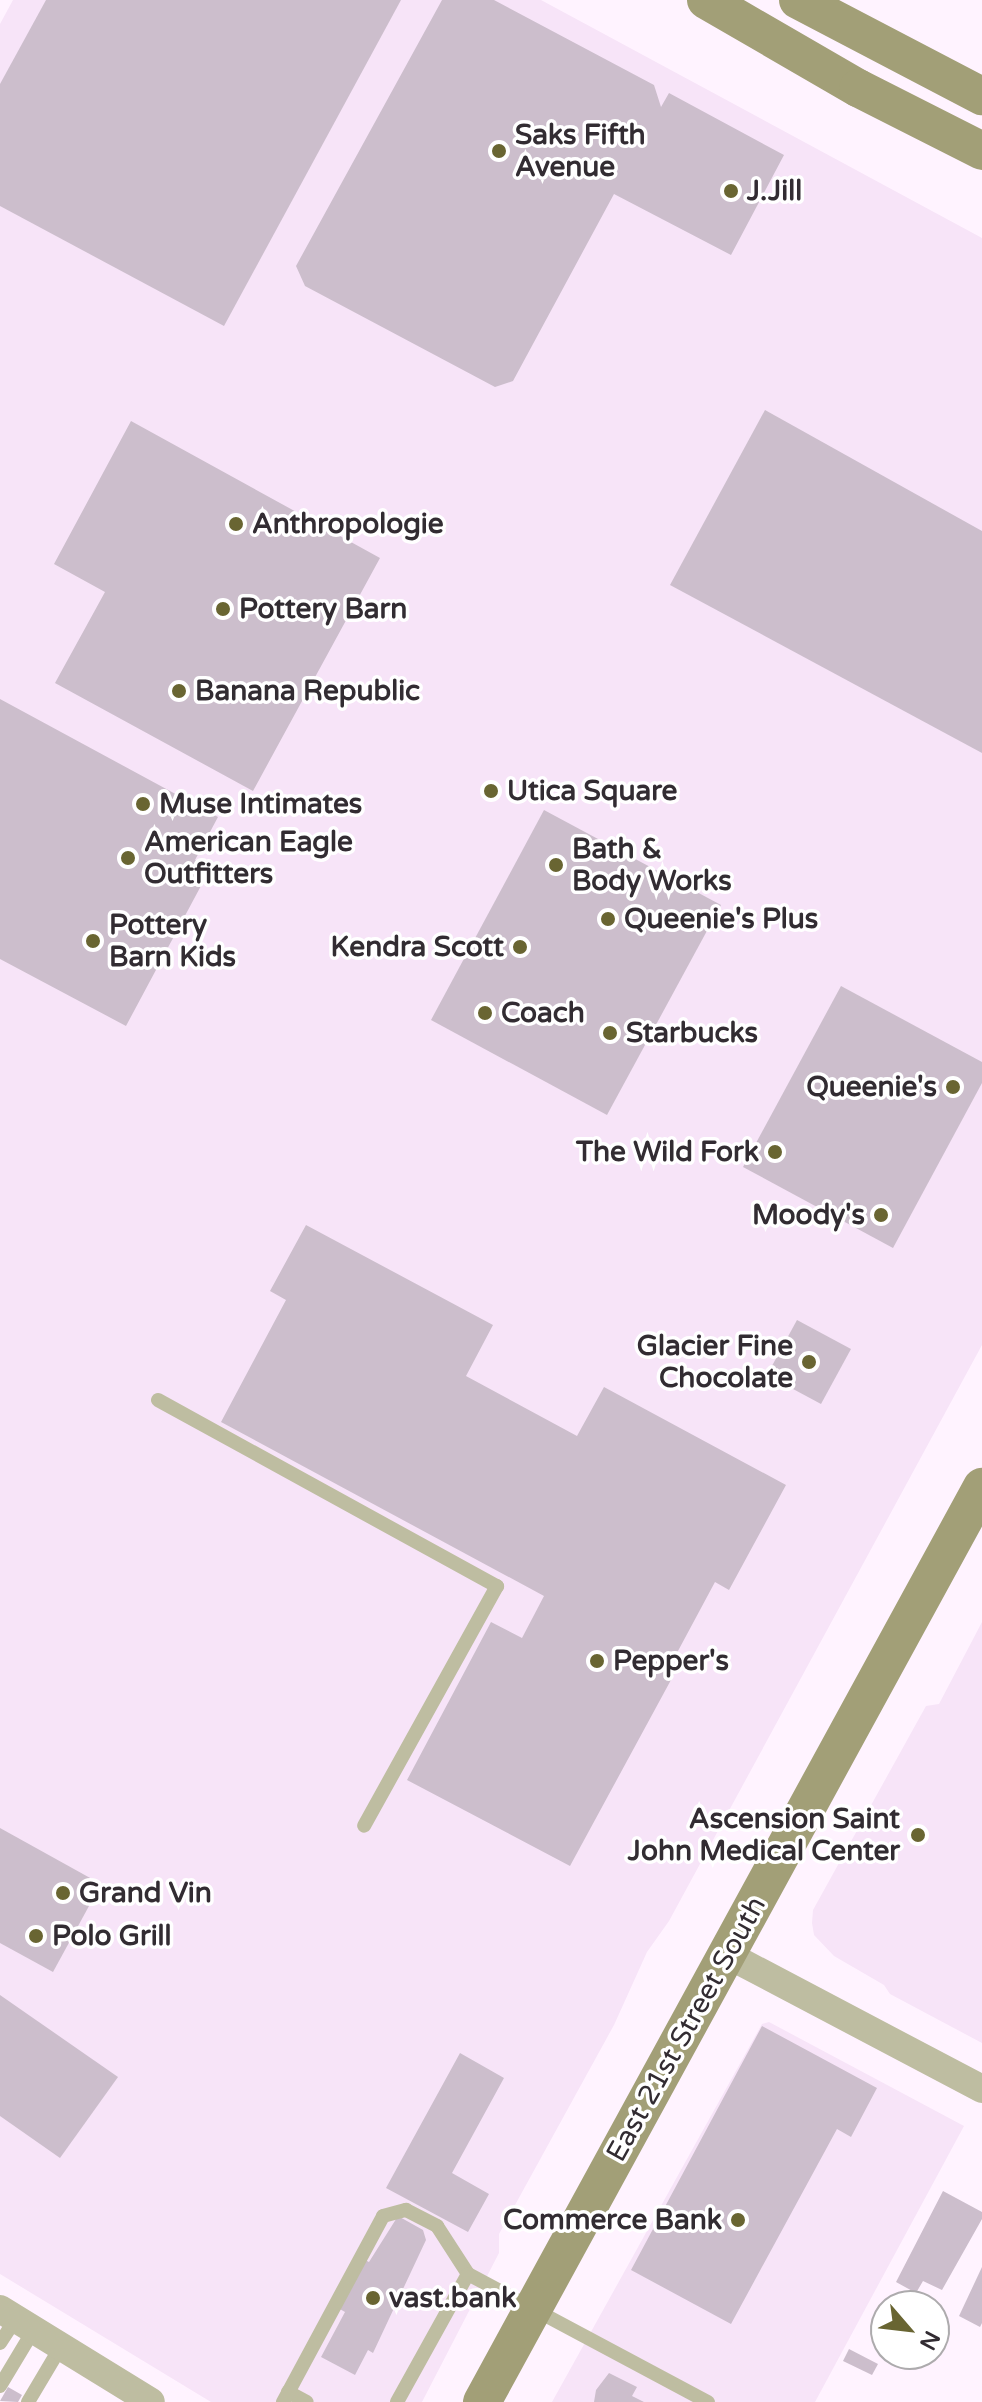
<!DOCTYPE html>
<style>
body{margin:0}
#map{position:relative;width:982px;height:2402px;overflow:hidden;background:#fff3ff;font-family:"Varela Round",sans-serif}
div>[style]{position:absolute}
[style*='--x']{left:calc(var(--x)*1px);top:calc(var(--y)*1px);width:calc(var(--w)*1px);rotate:calc(var(--a)*1deg)}
.built>*{inset:0;background:#f7e4f8}
.building>*{inset:0;background:#ccbecc}
.lane>*{height:14px;margin:-7px;padding:0 7px;transform-origin:7px;border-radius:7px;background:#bebda1}
.street>*{height:28px;margin:-14px;padding:0 14px;transform-origin:14px;border-radius:14px;background:#bebda1}
.secondary>*{height:38px;margin:-19px;padding:0 19px;transform-origin:19px;border-radius:19px;background:#a29f77}
.dots>*{width:22px;height:22px;translate:-50% -50%;box-sizing:border-box;border:4px solid #fff;border-radius:50%}
span{translate:-50% -50%;white-space:nowrap;text-align:center;line-height:1.15;-webkit-text-stroke:7px #fff;paint-order:stroke}
.poi-label{font-size:28px;color:#322c32;font-weight:700}
.left{translate:0 -50%;text-align:left}
.right{translate:-100% -50%;text-align:right}
.street-label{font-size:28px;color:#322c32}
.north{position:absolute;left:870px;top:2290px;width:80px;height:80px;box-sizing:border-box;background:#fff;border:2px solid #adabad;border-radius:50%;rotate:118deg;font-size:22px;font-weight:700;line-height:32px;text-align:center;color:#322c32}
.north::after{content:'';display:block;margin:auto;width:28px;height:36px;background:#696532;clip-path:polygon(50% 0,100% 100%,50% 72%,0 100%)}
</style>
<div id="map">
<div class="built">
<i style="clip-path:polygon(13px 0,541px 0,982px 238px,982px 1345px,669px 1921px,647px 1952px,614px 2025px,499px 2234px,499px 2253px,422px 2402px,211px 2402px,0 2274px,0 24px)"></i>
<i style="clip-path:polygon(982px 1622px,982px 2043px,890px 1994px,884px 1985px,834px 1956px,814px 1935px,812px 1923px,813px 1910px,926px 1706px,939px 1704px)"></i>
<i style="clip-path:polygon(769px 2022px,964px 2126px,815px 2402px,552px 2402px,762px 2024px)"></i>
</div>
<div class="building">
<i style="clip-path:polygon(46px 0,401px 0,224px 326px,0 206px,0 84px)"></i>
<i style="clip-path:polygon(442px 0,494px 0,654px 85px,661px 107px,669px 93px,784px 155px,731px 255px,614px 194px,513px 381px,495px 387px,305px 286px,296px 266px)"></i>
<i style="clip-path:polygon(765px 410px,982px 531px,982px 753px,670px 585px)"></i>
<i style="clip-path:polygon(131px 421px,380px 558px,253px 791px,55px 683px,105px 592px,54px 564px)"></i>
<i style="clip-path:polygon(0 699px,218px 817px,195px 860px,210px 869px,126px 1026px,0 959px)"></i>
<i style="clip-path:polygon(544px 810px,721px 905px,607px 1115px,431px 1020px)"></i>
<i style="clip-path:polygon(841px 986px,982px 1062px,982px 1083px,893px 1248px,743px 1167px)"></i>
<i style="clip-path:polygon(306px 1225px,493px 1325px,466px 1376px,577px 1436px,604px 1387px,786px 1485px,729px 1590px,715px 1582px,671px 1664px,678px 1667px,570px 1866px,407px 1780px,491px 1622px,522px 1638px,544px 1596px,221px 1422px,286px 1300px,270px 1291px)"></i>
<i style="clip-path:polygon(797px 1320px,851px 1349px,821px 1404px,767px 1375px)"></i>
<i style="clip-path:polygon(0 1828px,101px 1884px,53px 1972px,0 1943px)"></i>
<i style="clip-path:polygon(0 1995px,118px 2077px,60px 2158px,0 2116px)"></i>
<i style="clip-path:polygon(762px 2026px,877px 2088px,851px 2137px,837px 2129px,731px 2324px,631px 2270px)"></i>
<i style="clip-path:polygon(460px 2053px,504px 2078px,452px 2173px,489px 2194px,468px 2232px,386px 2188px)"></i>
<i style="clip-path:polygon(943px 2191px,982px 2212px,982px 2219px,942px 2290px,923px 2281px,916px 2293px,896px 2282px)"></i>
<i style="clip-path:polygon(398px 2216px,423px 2230px,426px 2240px,373px 2353px,368px 2350px,355px 2375px,321px 2357px,345px 2312px,338px 2308px,363px 2259px,369px 2262px)"></i>
<i style="clip-path:polygon(982px 2267px,982px 2323px,980px 2327px,959px 2316px)"></i>
<i style="clip-path:polygon(849px 2349px,878px 2364px,872px 2375px,843px 2361px)"></i>
<i style="clip-path:polygon(609px 2373px,637px 2387px,632px 2396px,644px 2402px,594px 2402px,596px 2390px)"></i>
<i style="clip-path:polygon(8px 2387px,22px 2395px,18px 2402px,0 2401px)"></i>
</div>
<div class="lane">
<i style="--x:158;--y:1400;--w:387;--a:28.8"></i>
<i style="--x:497;--y:1586;--w:274;--a:119"></i>
<i style="--x:0;--y:2343;--w:27;--a:-57"></i>
<i style="--x:0;--y:2386;--w:64;--a:-59"></i>
<i style="--x:288;--y:2392;--w:21;--a:28"></i>
<i style="--x:28;--y:2402;--w:63;--a:-59.3"></i>
<i style="--x:283;--y:2402;--w:211;--a:-61.7"></i>
<i style="--x:383;--y:2216;--w:24;--a:-15"></i>
<i style="--x:406;--y:2210;--w:35;--a:27"></i>
<i style="--x:437;--y:2226;--w:57;--a:57.1"></i>
<i style="--x:397;--y:2402;--w:146;--a:-61"></i>
<i style="--x:468;--y:2274;--w:272;--a:28.1"></i>
</div>
<div class="street">
<i style="--x:728;--y:1955;--w:287;--a:27.8"></i>
<i style="--x:0;--y:2309;--w:177;--a:31.6"></i>
</div>
<div class="secondary">
<i style="--x:706;--y:0;--w:176;--a:30.1"></i>
<i style="--x:858;--y:88;--w:139;--a:26.9"></i>
<i style="--x:798;--y:0;--w:208;--a:27.6"></i>
<i style="--x:482;--y:2402;--w:1043;--a:-61.35"></i>
</div>
<div class="dots">
<i style="left:499px;top:151px;background:#696532"></i>
<i style="left:731px;top:191px;background:#696532"></i>
<i style="left:236px;top:524px;background:#696532"></i>
<i style="left:223px;top:609px;background:#696532"></i>
<i style="left:179px;top:691px;background:#696532"></i>
<i style="left:491px;top:791px;background:#696532"></i>
<i style="left:143px;top:804px;background:#696532"></i>
<i style="left:128px;top:858px;background:#696532"></i>
<i style="left:556px;top:865px;background:#696532"></i>
<i style="left:608px;top:919px;background:#696532"></i>
<i style="left:93px;top:941px;background:#696532"></i>
<i style="left:520px;top:947px;background:#696532"></i>
<i style="left:485px;top:1013px;background:#696532"></i>
<i style="left:610px;top:1033px;background:#696532"></i>
<i style="left:953px;top:1087px;background:#696532"></i>
<i style="left:775px;top:1152px;background:#696532"></i>
<i style="left:881px;top:1215px;background:#696532"></i>
<i style="left:809px;top:1362px;background:#696532"></i>
<i style="left:597px;top:1661px;background:#696532"></i>
<i style="left:918px;top:1835px;background:#696532"></i>
<i style="left:63px;top:1893px;background:#696532"></i>
<i style="left:36px;top:1936px;background:#696532"></i>
<i style="left:738px;top:2220px;background:#696532"></i>
<i style="left:373px;top:2298px;background:#696532"></i>
</div>
<div class="poi-label">
<span class="left" style="left:515px;top:151px">Saks Fifth<br>Avenue</span>
<span class="left" style="left:747px;top:191px">J.Jill</span>
<span class="left" style="left:252px;top:524px">Anthropologie</span>
<span class="left" style="left:239px;top:609px">Pottery Barn</span>
<span class="left" style="left:195px;top:691px">Banana Republic</span>
<span class="left" style="left:507px;top:791px">Utica Square</span>
<span class="left" style="left:159px;top:804px">Muse Intimates</span>
<span class="left" style="left:144px;top:858px">American Eagle<br>Outfitters</span>
<span class="left" style="left:572px;top:865px">Bath &amp;<br>Body Works</span>
<span class="left" style="left:624px;top:919px">Queenie's Plus</span>
<span class="left" style="left:109px;top:941px">Pottery<br>Barn Kids</span>
<span class="right" style="left:504px;top:947px">Kendra Scott</span>
<span class="left" style="left:501px;top:1013px">Coach</span>
<span class="left" style="left:626px;top:1033px">Starbucks</span>
<span class="right" style="left:937px;top:1087px">Queenie's</span>
<span class="right" style="left:759px;top:1152px">The Wild Fork</span>
<span class="right" style="left:865px;top:1215px">Moody's</span>
<span class="right" style="left:793px;top:1362px">Glacier Fine<br>Chocolate</span>
<span class="left" style="left:613px;top:1661px">Pepper's</span>
<span class="right" style="left:900px;top:1835px">Ascension Saint<br>John Medical Center</span>
<span class="left" style="left:79px;top:1893px">Grand Vin</span>
<span class="left" style="left:52px;top:1936px">Polo Grill</span>
<span class="right" style="left:722px;top:2220px">Commerce Bank</span>
<span class="left" style="left:389px;top:2298px">vast.bank</span>
</div>
<div class="street-label">
<span style="left:686px;top:2029px;rotate:-61deg">East 21st Street South</span>
</div>
<div class="north">N</div>
</div>
